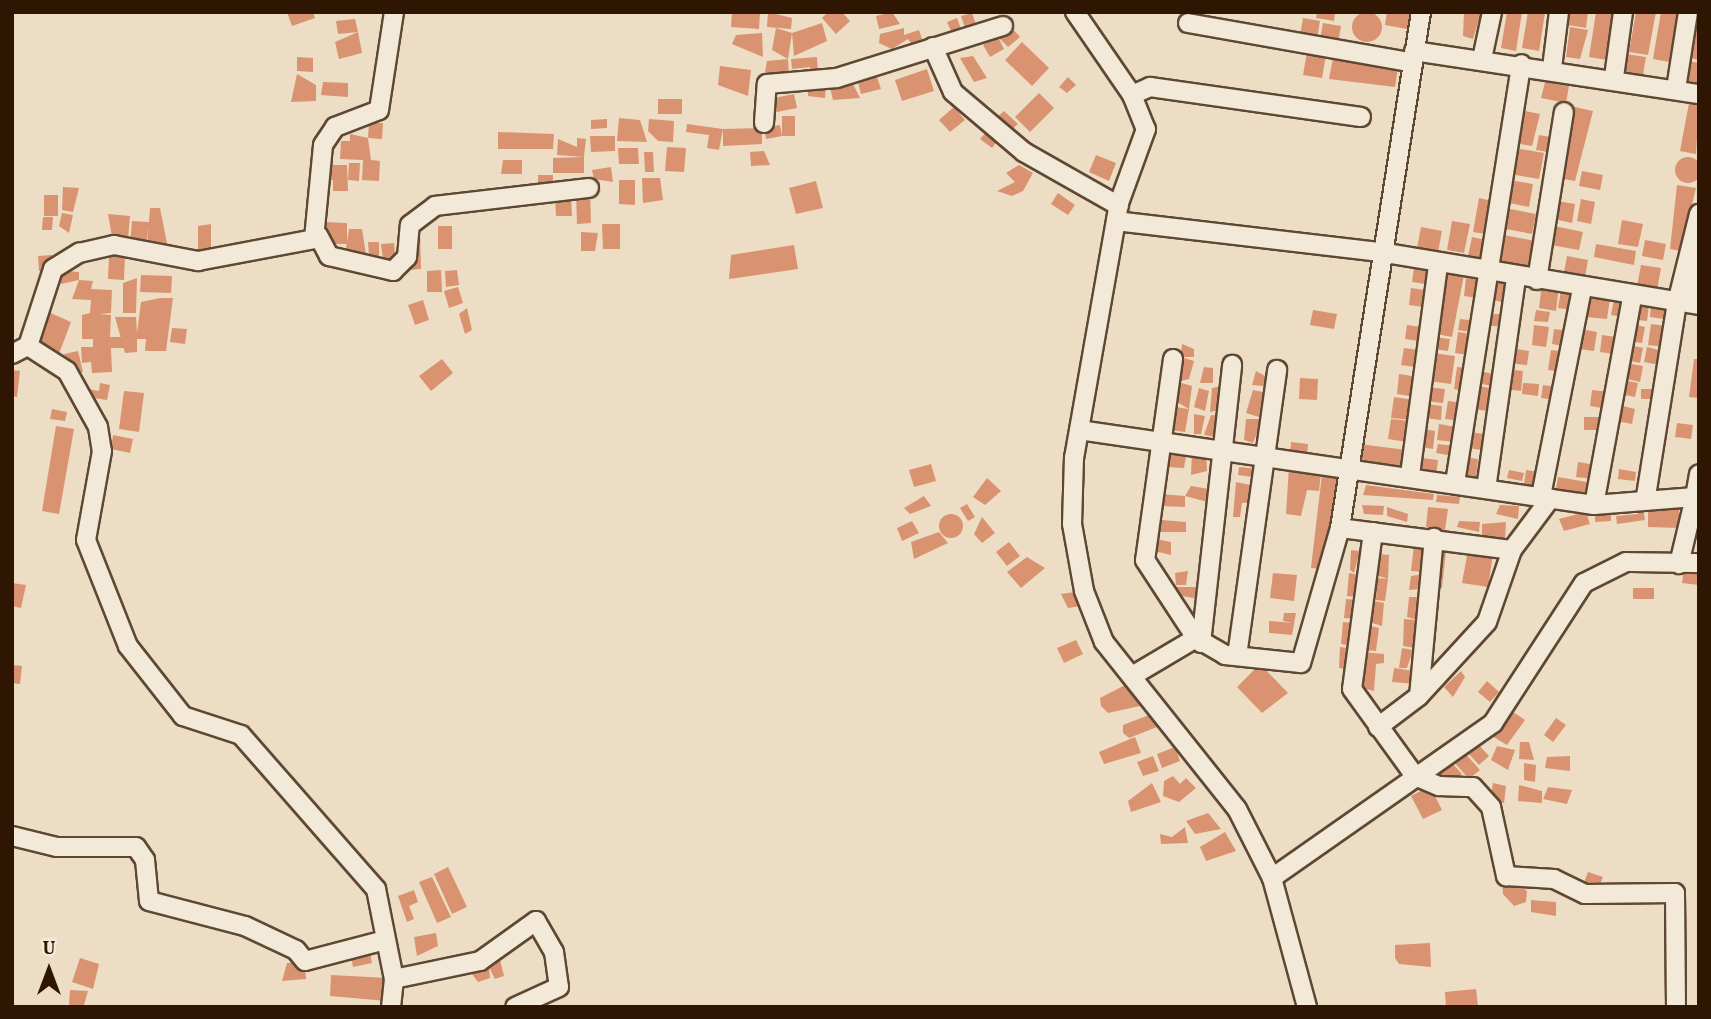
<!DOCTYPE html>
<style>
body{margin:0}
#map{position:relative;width:1711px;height:1019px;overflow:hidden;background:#edddc5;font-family:Vollkorn,serif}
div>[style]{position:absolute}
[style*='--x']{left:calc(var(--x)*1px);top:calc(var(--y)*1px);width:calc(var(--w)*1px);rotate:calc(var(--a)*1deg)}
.building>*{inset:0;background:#da9370}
.round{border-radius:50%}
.roads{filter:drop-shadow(2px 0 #5e4833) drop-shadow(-2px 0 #5e4833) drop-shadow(0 2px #5e4833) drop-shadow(0 -2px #5e4833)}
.street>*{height:18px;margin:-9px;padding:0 9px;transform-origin:9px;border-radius:9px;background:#f3e9d9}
span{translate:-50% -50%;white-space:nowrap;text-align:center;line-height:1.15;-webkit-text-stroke:7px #f3e9d9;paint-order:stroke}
.frame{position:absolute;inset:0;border:14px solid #2f1602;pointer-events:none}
.north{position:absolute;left:14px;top:935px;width:70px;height:70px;-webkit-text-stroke:5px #f3e9d9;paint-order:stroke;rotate:0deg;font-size:19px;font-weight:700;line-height:28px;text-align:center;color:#2f1602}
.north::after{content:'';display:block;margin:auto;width:24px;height:32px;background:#2f1602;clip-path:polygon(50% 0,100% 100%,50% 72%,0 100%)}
</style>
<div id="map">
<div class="building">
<i style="clip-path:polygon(287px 12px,313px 12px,315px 18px,292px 26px)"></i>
<i style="clip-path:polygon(732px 12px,760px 12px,759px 29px,731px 27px)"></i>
<i style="clip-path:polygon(768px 12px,792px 18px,791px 29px,767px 27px)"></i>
<i style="clip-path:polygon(828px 12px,842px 12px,850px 21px,836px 34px,822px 18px)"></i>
<i style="clip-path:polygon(892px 12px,900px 24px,879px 29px,876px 16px)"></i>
<i style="clip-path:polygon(1317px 12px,1335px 12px,1334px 21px,1316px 18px)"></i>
<i style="clip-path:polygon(1387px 12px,1410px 12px,1407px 29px,1385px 25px)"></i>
<i style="clip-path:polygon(1464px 12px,1481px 12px,1473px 39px,1463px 36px)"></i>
<i style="clip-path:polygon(1507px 12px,1522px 12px,1516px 51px,1501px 48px)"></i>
<i style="clip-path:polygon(1528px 12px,1545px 13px,1539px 51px,1522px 48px)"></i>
<i style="clip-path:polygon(1570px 12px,1588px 12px,1586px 28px,1568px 25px)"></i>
<i style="clip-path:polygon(1596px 12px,1614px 14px,1607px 60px,1589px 57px)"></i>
<i style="clip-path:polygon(1636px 12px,1656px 12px,1648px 55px,1629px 52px)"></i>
<i style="clip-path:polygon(1661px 12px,1677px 12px,1669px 62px,1653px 59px)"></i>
<i style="clip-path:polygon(1697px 12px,1699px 12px,1699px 60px,1690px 58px)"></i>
<i class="round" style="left:1352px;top:12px;width:30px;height:30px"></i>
<i style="clip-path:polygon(972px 13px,978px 30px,967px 34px,961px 16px)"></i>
<i style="clip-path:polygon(957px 18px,961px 29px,952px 33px,947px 22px)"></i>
<i style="clip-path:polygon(1303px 18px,1320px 21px,1317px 39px,1300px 36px)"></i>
<i style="clip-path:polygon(355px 19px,358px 32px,338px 34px,336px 21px)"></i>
<i style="clip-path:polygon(822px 23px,827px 41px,794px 56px,792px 33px)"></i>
<i style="clip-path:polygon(1323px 23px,1341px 26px,1338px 43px,1320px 40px)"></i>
<i style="clip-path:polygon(1010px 26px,1020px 37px,1008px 47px,998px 37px,1004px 49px,990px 57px,983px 45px)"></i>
<i style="clip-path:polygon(1570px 27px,1588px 30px,1580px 59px,1566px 57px)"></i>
<i style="clip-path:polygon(776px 28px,792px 33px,788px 59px,772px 50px)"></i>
<i style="clip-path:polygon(904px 28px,904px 35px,919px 30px,923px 42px,913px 46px,908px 39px,892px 49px,879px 43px,880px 34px)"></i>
<i style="clip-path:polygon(358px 32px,362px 53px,339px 59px,335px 42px)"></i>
<i style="clip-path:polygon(762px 33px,763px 57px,732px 44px,736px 35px)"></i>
<i style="clip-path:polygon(1022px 42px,1049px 68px,1032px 86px,1005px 60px)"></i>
<i style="clip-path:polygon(1307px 52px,1326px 55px,1322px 78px,1303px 75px)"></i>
<i style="clip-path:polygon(1626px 54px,1646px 57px,1643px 75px,1623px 72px)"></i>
<i style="clip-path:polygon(973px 56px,987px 78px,974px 82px,960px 58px)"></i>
<i style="clip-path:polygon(297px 57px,313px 58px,313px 72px,297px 71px)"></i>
<i style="clip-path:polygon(817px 57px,818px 72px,810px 77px,810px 67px,792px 69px,791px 59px)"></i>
<i style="clip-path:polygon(1333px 58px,1398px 67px,1395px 87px,1329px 79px)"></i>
<i style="clip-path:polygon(788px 59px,789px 75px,764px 77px,767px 61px)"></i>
<i style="clip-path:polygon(1688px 61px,1699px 63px,1699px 83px,1685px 81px)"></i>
<i style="clip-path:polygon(720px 66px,751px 70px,748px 96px,718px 85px)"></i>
<i style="clip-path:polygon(927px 69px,934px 91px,902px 101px,895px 80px)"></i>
<i style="clip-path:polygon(297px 74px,316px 85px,316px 101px,291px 102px)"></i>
<i style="clip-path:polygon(877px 77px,881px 89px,861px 94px,858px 82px)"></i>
<i style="clip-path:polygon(1068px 77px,1076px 85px,1067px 93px,1059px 87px)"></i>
<i style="clip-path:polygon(850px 78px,860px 98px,833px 100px,829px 84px)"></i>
<i style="clip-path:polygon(323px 82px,348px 83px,348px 97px,321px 95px)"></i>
<i style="clip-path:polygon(1545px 82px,1569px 86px,1566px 103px,1541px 98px)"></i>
<i style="clip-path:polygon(808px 84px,826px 86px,825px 98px,808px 96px)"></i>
<i style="clip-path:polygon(1039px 93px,1054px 108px,1030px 132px,1015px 117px)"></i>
<i style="clip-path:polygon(794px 94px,797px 108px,772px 113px,769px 99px)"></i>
<i style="clip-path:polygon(658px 99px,682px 99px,682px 114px,658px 114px)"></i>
<i style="clip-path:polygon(1689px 103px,1699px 105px,1696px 154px,1680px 151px)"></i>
<i style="clip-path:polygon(1570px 106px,1593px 111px,1575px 181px,1557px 178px)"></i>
<i style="clip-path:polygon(954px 107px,965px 120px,950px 132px,939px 120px)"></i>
<i style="clip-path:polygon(1520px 110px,1540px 114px,1532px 146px,1514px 143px)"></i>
<i style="clip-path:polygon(1004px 111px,1018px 124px,1007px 134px,993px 121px)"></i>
<i style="clip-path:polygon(782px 116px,795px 116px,795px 136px,782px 136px)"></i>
<i style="clip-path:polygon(619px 118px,640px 120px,647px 142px,617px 141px)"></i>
<i style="clip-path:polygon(607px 119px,607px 128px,591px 129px,591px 120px)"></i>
<i style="clip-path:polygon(649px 119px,674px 121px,673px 142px,658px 141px,648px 131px)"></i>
<i style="clip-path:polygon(369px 123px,383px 123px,382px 139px,368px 138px,371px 160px,380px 161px,379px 181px,362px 180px,363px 160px,340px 159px,341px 141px,350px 141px,350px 134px,368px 138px)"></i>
<i style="clip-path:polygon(687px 124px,723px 129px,719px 150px,707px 148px,709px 135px,686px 132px)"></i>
<i style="clip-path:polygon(780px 125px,782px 136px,766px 139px,764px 128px)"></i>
<i style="clip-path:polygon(762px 128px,762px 144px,723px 146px,723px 129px)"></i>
<i style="clip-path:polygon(989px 129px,1000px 138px,992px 148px,980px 139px)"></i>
<i style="clip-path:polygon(498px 132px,554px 134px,553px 149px,498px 149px)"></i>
<i style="clip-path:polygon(1539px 135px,1556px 138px,1553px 153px,1536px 150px)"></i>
<i style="clip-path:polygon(590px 136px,615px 136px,615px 151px,591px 152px)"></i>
<i style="clip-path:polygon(577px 138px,586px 139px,584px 157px,557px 155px,558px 139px,577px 147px)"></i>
<i style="clip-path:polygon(667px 147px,686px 148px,684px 172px,665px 171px)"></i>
<i style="clip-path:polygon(618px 148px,638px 148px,639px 164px,619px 164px)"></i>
<i style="clip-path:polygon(1515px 148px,1544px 153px,1539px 179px,1510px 174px)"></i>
<i style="clip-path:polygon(764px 151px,770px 165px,751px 166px,750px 152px)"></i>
<i style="clip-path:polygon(644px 152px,653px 152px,654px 172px,645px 172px)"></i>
<i style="clip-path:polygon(1096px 155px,1116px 163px,1109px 181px,1089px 172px)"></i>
<i style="clip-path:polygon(584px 157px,584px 173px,553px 173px,553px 158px)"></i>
<i class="round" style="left:1675px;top:157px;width:26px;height:26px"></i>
<i style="clip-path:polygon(503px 160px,522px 160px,522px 174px,501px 174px)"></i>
<i style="clip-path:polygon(349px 163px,360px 163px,359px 181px,348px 180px)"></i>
<i style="clip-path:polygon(322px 165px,347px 165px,348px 191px,333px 191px,333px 180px,323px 181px)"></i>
<i style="clip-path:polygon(1019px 165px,1033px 173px,1023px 191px,1012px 196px,997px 191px,1015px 182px,1006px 173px)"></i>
<i style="clip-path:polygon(611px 167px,613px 182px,594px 179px,592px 170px)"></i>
<i style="clip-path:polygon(1582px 171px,1603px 175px,1600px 190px,1579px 186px)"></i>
<i style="clip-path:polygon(538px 175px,553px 175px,553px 185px,538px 185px)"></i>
<i style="clip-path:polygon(642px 178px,660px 178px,663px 200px,643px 203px)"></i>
<i style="clip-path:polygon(619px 180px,635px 180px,635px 205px,619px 204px)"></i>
<i style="clip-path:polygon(1509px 180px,1533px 184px,1529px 207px,1505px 202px)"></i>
<i style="clip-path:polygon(816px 181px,823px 208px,796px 214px,789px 188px)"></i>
<i style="clip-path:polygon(1677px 185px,1696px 188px,1681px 251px,1670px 249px)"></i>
<i style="clip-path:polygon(63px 187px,79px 188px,73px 212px,62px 210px)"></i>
<i style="clip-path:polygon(590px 189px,591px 223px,577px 224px,576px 190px)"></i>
<i style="clip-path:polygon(1058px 193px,1075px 205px,1068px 215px,1051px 204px)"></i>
<i style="clip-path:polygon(44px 195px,58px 195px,58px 216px,44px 216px)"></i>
<i style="clip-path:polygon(571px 195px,572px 216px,556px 216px,555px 196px)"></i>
<i style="clip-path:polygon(1479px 198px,1497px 202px,1491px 235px,1473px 232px)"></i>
<i style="clip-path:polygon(1581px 199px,1595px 202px,1591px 224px,1577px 221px)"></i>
<i style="clip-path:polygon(1557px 201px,1575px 204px,1572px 223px,1554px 219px)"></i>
<i style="clip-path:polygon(150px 208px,160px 208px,168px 248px,147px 247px,148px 227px,146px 245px,130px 244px,132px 221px,149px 222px)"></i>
<i style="clip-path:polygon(1505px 208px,1536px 214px,1532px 234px,1501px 228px)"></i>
<i style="clip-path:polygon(62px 213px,73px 215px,69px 233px,59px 226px)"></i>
<i style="clip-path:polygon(108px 214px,130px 216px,128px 239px,112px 237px)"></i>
<i style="clip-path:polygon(43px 217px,53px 217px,52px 230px,42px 230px)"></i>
<i style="clip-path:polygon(1622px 220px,1643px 224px,1638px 247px,1618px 244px)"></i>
<i style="clip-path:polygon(1452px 221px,1470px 224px,1464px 253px,1447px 250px)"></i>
<i style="clip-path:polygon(325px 222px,347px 223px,347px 244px,332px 244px)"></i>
<i style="clip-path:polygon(211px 224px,211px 251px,198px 251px,198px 226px)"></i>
<i style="clip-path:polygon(602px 224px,620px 224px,620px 249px,603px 249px)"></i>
<i style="clip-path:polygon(438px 226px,452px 226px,452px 249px,438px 249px)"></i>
<i style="clip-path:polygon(1554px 226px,1583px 232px,1579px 250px,1551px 245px)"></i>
<i style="clip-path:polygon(1421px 227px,1442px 231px,1438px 252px,1417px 248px)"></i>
<i style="clip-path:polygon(349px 229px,362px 229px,366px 254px,345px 255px)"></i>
<i style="clip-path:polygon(408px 232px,420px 232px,421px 269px,409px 270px)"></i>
<i style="clip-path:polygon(581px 232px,598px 233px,595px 251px,581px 251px)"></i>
<i style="clip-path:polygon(1504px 235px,1535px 241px,1530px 267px,1499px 262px)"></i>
<i style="clip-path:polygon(1472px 237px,1490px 241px,1486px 260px,1468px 256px)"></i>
<i style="clip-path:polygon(1645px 240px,1666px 244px,1663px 260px,1642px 256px)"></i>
<i style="clip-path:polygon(368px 242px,379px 242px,379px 257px,369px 257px)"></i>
<i style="clip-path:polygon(394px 243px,396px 267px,384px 268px,381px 244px)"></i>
<i style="clip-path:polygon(1596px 244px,1636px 251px,1634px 265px,1594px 257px)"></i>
<i style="clip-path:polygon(794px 245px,798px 269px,729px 279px,731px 255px)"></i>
<i style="clip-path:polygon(52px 255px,47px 271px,39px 271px,38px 256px)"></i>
<i style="clip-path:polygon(1567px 256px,1588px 260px,1585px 277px,1564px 272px)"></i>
<i style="clip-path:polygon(109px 257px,125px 257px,124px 280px,108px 279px)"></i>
<i style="clip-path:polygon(1641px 265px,1661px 268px,1657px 290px,1637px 286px)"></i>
<i style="clip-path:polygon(1414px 267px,1435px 270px,1433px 285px,1412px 282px)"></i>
<i style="clip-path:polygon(53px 270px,79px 272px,79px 280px,61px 284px)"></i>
<i style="clip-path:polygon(441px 270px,442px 292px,427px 292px,427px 271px)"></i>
<i style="clip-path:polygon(457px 270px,459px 285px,446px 287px,445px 271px)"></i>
<i style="clip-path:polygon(1448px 272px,1464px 275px,1452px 337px,1436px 334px)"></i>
<i style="clip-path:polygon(141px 275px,172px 276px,171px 293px,140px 292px)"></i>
<i style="clip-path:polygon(137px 278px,136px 313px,123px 313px,123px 283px)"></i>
<i style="clip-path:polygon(1466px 278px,1480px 280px,1477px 298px,1464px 296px)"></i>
<i style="clip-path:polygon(79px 280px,93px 281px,91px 289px,112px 290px,111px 313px,99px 314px,111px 315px,110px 337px,124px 337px,124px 348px,111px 348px,112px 372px,92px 373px,91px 362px,82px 363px,81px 347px,93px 347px,93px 339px,82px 339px,82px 315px,90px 313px,91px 300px,72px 299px)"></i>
<i style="clip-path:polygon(1495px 281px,1511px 284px,1508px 303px,1492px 300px)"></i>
<i style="clip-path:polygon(1542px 283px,1559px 286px,1556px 311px,1539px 308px)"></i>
<i style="clip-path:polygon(458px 287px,463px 303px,449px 308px,444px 291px)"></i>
<i style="clip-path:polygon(1411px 288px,1432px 291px,1430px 308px,1409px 305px)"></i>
<i style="clip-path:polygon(1561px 290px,1576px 292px,1573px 310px,1558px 308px)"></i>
<i style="clip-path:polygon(1589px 295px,1610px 298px,1607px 319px,1586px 317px)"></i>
<i style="clip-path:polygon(160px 298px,173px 298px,166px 351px,145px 351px,146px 339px,137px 339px,137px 352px,125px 353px,115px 317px,136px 317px,137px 333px,141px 302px)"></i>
<i style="clip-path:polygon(1614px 299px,1627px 301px,1624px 317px,1611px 315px)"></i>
<i style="clip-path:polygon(423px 300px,429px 320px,415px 325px,408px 305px)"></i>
<i style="clip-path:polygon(1639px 305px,1649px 306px,1647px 321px,1637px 320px)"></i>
<i style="clip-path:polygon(1651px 305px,1666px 307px,1664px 319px,1650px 317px)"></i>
<i style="clip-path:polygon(467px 308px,472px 330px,465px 334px,459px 314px)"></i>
<i style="clip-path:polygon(1313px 310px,1337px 314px,1334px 329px,1310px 325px)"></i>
<i style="clip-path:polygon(1536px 310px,1550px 312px,1548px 322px,1534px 321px)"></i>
<i style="clip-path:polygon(46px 311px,71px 322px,57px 359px,31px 346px)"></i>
<i style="clip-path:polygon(1487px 313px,1505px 315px,1503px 327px,1485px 325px)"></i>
<i style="clip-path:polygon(1460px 319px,1478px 321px,1476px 333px,1458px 330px)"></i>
<i style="clip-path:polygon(1633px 324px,1645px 327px,1642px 343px,1629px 341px)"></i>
<i style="clip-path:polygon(1651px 324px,1667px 326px,1664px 347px,1648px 345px)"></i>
<i style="clip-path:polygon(1407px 325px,1427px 328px,1425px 342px,1405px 339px)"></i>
<i style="clip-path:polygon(1534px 325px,1549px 327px,1546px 347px,1532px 345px)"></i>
<i style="clip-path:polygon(172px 328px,187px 329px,185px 344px,170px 342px)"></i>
<i style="clip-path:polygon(1554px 329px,1569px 331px,1567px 347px,1552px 344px)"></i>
<i style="clip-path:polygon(1581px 329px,1597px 332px,1594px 351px,1579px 349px)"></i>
<i style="clip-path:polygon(1458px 332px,1477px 335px,1474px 356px,1455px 353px)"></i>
<i style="clip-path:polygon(1602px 335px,1623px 338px,1621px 355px,1600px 352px)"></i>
<i style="clip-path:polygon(1434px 337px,1450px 339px,1448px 351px,1432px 349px)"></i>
<i style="clip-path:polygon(1182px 344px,1194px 349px,1194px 357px,1181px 357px,1194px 361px,1189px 379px,1178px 382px)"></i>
<i style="clip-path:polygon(1629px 345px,1643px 348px,1640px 363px,1626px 360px)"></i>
<i style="clip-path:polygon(1647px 347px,1663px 351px,1660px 365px,1644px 362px)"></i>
<i style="clip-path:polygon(1404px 348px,1425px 351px,1423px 368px,1401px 365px)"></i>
<i style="clip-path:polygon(1511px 348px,1529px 351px,1527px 365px,1509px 363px)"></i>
<i style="clip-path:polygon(1551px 350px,1567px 352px,1564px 372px,1548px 370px)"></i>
<i style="clip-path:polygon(78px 351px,83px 372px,72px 374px,64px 354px)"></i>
<i style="clip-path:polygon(1433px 353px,1455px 356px,1451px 384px,1429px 381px)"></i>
<i style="clip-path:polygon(442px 359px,453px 373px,431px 391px,419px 376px)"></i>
<i style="clip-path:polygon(1694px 359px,1699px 359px,1699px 398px,1689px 397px)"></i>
<i style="clip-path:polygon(1626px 363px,1643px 366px,1640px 382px,1623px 378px)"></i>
<i style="clip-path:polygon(1204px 367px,1213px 368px,1213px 383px,1200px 383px)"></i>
<i style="clip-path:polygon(1457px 367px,1468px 368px,1465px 391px,1454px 389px)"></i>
<i style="clip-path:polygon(1507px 369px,1523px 371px,1521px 391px,1504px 389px)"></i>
<i style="clip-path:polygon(12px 370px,20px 371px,17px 397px,12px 396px)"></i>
<i style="clip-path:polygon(1256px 371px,1265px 376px,1272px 376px,1264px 386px,1252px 385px)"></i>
<i style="clip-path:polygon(1479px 371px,1494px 374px,1492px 386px,1477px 383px)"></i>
<i style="clip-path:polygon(1399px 374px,1418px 377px,1415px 397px,1397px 394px)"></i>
<i style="clip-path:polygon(1300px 378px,1318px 379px,1317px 400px,1299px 399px)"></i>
<i style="clip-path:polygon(1623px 380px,1638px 383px,1635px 397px,1620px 394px)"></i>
<i style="clip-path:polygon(1178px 382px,1192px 386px,1189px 409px,1175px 401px)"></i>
<i style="clip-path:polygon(100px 383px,110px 385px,107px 400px,81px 396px,82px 388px,99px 391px)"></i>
<i style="clip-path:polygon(1523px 383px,1539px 384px,1538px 396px,1522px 394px)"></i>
<i style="clip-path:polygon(1543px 385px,1557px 387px,1555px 400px,1541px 398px)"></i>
<i style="clip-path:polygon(1223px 386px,1220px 410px,1210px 412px,1212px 388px)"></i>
<i style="clip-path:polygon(1475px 386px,1491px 388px,1488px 411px,1472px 409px)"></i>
<i style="clip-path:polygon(1427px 387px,1445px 389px,1443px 403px,1425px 401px)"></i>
<i style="clip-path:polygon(1199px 388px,1209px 391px,1205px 411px,1194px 407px)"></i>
<i style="clip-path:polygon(1641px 389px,1655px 389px,1655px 399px,1641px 399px)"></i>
<i style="clip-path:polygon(1253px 390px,1263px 392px,1259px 417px,1246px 413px)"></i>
<i style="clip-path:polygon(1592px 390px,1610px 392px,1608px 409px,1590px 406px)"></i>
<i style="clip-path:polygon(124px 391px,144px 393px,139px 432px,119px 429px)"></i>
<i style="clip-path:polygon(1394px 397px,1414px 400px,1412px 420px,1391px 418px)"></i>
<i style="clip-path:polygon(1448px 401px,1463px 403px,1460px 421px,1445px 419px)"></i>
<i style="clip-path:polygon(1426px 404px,1442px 406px,1441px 420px,1425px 418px)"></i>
<i style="clip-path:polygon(1619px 405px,1635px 409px,1632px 424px,1616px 421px)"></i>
<i style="clip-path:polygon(1175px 407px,1189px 409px,1185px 432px,1171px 430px)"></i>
<i style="clip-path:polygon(52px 409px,67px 412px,65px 421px,50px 419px)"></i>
<i style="clip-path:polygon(1194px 414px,1205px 416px,1201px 434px,1194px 434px)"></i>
<i style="clip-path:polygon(1211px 415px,1220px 416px,1216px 437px,1204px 435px)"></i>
<i style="clip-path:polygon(1584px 417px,1604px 417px,1604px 430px,1584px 430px)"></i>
<i style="clip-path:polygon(1246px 419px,1263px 419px,1253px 443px,1244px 440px)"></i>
<i style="clip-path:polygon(1391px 419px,1410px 421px,1407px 442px,1388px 439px)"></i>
<i style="clip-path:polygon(1677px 423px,1693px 425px,1691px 439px,1675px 437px)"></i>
<i style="clip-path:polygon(1439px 424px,1456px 427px,1454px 442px,1437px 440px)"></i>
<i style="clip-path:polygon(56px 426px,74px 429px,59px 514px,42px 511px)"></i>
<i style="clip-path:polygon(1423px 429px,1435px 431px,1433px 449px,1420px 447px)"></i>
<i style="clip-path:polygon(1470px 432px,1490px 435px,1488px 451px,1468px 448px)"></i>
<i style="clip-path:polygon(113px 435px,133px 439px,130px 453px,111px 449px)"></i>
<i style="clip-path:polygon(1291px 442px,1308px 444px,1307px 457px,1290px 455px)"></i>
<i style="clip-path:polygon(1359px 444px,1407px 450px,1404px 470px,1357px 462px)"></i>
<i style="clip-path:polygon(1438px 444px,1455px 446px,1453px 456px,1436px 453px)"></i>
<i style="clip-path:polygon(1192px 451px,1206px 451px,1207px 471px,1191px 475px)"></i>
<i style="clip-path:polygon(1168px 453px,1186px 456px,1184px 468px,1165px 467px)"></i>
<i style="clip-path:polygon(1464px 457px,1478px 459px,1476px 477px,1462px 475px)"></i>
<i style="clip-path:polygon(1422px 458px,1438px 460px,1436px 476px,1420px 474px)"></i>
<i style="clip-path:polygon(1578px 462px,1596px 465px,1594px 479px,1576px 477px)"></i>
<i style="clip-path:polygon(931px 464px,936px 481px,914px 487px,909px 470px)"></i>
<i style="clip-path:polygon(1289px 466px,1321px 472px,1319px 491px,1307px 490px,1301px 516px,1286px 514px)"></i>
<i style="clip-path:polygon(1239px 467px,1260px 469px,1259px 478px,1238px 475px)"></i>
<i style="clip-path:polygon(1619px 469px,1636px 472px,1635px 481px,1618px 479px)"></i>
<i style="clip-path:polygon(1509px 470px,1524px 473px,1522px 481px,1507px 478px)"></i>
<i style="clip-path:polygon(1526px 470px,1539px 472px,1537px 486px,1524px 484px)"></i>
<i style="clip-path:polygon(1322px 474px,1337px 476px,1323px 569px,1311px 568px)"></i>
<i style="clip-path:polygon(1558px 477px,1587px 482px,1585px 494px,1556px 489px)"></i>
<i style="clip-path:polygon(987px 478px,1001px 491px,985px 505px,973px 497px)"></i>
<i style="clip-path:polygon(1236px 482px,1255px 486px,1255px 502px,1242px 503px,1240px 517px,1233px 517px)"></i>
<i style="clip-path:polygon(1366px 485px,1434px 494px,1433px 500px,1363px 495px)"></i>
<i style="clip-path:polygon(1191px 486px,1209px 489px,1208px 502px,1185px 496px)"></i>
<i style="clip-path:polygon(1161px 494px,1185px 496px,1185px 507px,1161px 506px)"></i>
<i style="clip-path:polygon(1437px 495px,1460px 497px,1459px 504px,1436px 502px)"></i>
<i style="clip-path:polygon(924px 496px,931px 506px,910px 514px,904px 508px)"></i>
<i style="clip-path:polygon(967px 504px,975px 517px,968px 521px,960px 508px)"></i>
<i style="clip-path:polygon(1362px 505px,1384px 506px,1383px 515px,1364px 514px)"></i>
<i style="clip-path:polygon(1500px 505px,1519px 506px,1518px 519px,1496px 514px)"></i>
<i style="clip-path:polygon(1648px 505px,1679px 506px,1679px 528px,1648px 527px)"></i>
<i style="clip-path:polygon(1387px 507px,1408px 514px,1407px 522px,1387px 516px)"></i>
<i style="clip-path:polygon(1428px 507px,1448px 509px,1445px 530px,1426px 527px)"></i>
<i style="clip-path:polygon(1637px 508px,1643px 508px,1645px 520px,1617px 524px,1616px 516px,1638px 514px)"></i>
<i style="clip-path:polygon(1586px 512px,1590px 524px,1564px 531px,1559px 519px)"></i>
<i style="clip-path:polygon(1611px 513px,1611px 521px,1595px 522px,1595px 514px)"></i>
<i class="round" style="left:939px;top:514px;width:24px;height:24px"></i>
<i style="clip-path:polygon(982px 517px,995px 533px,982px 543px,974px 534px)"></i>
<i style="clip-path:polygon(1162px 520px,1186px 522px,1186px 532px,1160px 532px)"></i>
<i style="clip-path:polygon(912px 521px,919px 533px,902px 541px,897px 528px)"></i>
<i style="clip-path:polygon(1459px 521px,1480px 522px,1479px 532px,1457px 527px)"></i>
<i style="clip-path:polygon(1506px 522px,1505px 538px,1482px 538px,1482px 524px)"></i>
<i style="clip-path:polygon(939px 532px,948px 543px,914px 559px,911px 542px)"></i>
<i style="clip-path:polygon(1151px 538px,1171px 542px,1171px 555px,1150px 550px)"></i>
<i style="clip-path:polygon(1009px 542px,1020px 556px,1007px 566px,996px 552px)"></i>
<i style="clip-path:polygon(1414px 545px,1428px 545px,1425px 572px,1411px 571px)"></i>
<i style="clip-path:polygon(1351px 550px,1360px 551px,1354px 573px,1350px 570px)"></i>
<i style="clip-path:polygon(1468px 550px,1493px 554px,1488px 587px,1462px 583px)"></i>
<i style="clip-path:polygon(1434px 551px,1446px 551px,1442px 588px,1434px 586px)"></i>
<i style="clip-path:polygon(1379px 554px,1389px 555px,1388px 579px,1379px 576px)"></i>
<i style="clip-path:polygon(1027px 557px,1045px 568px,1021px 588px,1007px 572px)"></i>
<i style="clip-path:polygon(1684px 570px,1699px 572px,1699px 585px,1682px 583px)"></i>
<i style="clip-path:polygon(1188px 571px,1186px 585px,1176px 585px,1175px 573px)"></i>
<i style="clip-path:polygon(1273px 573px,1297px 575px,1294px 601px,1270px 598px)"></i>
<i style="clip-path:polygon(1349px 573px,1359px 575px,1357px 597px,1347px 596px)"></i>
<i style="clip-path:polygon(1424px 574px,1422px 589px,1409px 590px,1411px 576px)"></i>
<i style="clip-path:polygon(1377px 578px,1388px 579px,1385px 601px,1376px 600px)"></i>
<i style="clip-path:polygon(12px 583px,26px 585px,21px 608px,12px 606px)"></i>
<i style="clip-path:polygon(1074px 585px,1083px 585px,1088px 605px,1068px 608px,1061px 594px,1074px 592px)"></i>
<i style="clip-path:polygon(1177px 587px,1199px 587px,1199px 599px,1176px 595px)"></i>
<i style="clip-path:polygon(1633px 588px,1654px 588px,1654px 599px,1633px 599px)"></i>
<i style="clip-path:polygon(1409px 597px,1419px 597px,1417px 620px,1407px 617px)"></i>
<i style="clip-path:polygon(1346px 599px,1358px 600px,1356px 619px,1344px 618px)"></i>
<i style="clip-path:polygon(1374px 601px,1384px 603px,1382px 626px,1372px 623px)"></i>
<i style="clip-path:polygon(1284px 613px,1296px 613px,1292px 635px,1269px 633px,1269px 621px,1293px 623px,1283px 621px)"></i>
<i style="clip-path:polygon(1404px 619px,1417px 620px,1415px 648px,1403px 646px)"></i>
<i style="clip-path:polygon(1343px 622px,1355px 623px,1354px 646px,1341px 644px)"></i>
<i style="clip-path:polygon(1366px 625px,1379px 628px,1376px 651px,1364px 650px)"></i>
<i style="clip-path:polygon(1076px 640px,1083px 654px,1064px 663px,1057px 648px)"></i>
<i style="clip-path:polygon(1340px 647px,1349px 648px,1347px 669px,1339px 668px)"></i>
<i style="clip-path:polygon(1402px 648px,1413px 650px,1407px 668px,1399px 668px)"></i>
<i style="clip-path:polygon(1362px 652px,1384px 654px,1384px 663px,1376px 664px,1374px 691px,1359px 687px)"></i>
<i style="clip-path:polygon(1260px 664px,1288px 693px,1262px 713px,1237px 687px)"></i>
<i style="clip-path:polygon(12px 665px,22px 666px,20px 684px,12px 683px)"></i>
<i style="clip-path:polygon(1394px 668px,1414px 671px,1415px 684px,1392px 682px)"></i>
<i style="clip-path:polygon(1461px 671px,1465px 677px,1453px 697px,1444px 687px)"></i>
<i style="clip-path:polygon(1487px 681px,1499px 692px,1490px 702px,1478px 692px)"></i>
<i style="clip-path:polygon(1131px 682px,1140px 706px,1108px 713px,1101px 706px,1100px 698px)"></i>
<i style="clip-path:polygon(1507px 708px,1525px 720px,1507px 745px,1492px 736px)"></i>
<i style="clip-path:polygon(1149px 715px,1157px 727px,1129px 738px,1123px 733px,1123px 725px)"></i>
<i style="clip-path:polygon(1556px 718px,1566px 725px,1553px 742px,1544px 735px)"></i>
<i style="clip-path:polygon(1135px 737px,1141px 753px,1104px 764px,1099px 752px)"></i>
<i style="clip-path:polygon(1520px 742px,1529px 742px,1534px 760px,1519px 759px)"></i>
<i style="clip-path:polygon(1477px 743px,1489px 756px,1479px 765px,1467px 752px)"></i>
<i style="clip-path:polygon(1497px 746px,1515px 750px,1508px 770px,1491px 760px)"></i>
<i style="clip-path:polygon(1175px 747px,1180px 761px,1162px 768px,1157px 754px)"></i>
<i style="clip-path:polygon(1463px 751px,1480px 770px,1469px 779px,1453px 761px)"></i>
<i style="clip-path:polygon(1153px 756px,1159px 771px,1143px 776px,1137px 762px)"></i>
<i style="clip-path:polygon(1570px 756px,1570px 771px,1545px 768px,1547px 757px)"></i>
<i style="clip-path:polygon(1452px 763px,1462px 774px,1447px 786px,1438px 774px)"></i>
<i style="clip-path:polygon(1524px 763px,1536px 765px,1535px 782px,1524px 780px)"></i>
<i style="clip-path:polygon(1173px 776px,1180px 784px,1186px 778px,1196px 788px,1179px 802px,1163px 796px,1164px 781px)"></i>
<i style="clip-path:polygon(1152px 783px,1161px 802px,1131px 812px,1128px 801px)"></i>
<i style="clip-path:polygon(1493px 783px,1506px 786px,1504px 803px,1490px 800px)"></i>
<i style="clip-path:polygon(1519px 785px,1542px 791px,1542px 803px,1518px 801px)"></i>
<i style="clip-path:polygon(1430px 786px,1442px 810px,1423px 819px,1411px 796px)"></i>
<i style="clip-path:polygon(1548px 787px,1572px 790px,1567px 804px,1543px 799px)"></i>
<i style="clip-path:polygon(1208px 813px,1221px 829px,1195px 834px,1186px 821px)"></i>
<i style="clip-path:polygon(1185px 827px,1188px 843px,1161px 844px,1160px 834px,1172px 837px)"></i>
<i style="clip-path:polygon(1225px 832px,1236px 851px,1206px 861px,1200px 847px)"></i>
<i style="clip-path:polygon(448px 867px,467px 907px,452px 914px,434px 874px)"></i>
<i style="clip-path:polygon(1588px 872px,1603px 877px,1598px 889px,1583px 885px)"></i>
<i style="clip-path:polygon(432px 877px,451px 917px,437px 923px,419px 882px)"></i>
<i style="clip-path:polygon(1514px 882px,1527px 891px,1526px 902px,1514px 906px,1503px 894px,1502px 884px)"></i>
<i style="clip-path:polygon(414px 890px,418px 902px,409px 906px,414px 919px,407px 922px,398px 896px)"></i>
<i style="clip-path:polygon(1531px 900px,1556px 902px,1556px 916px,1531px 912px)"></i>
<i style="clip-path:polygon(436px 933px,438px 946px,417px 956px,414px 937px)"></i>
<i style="clip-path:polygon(1430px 943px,1431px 967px,1399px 964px,1395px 958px,1395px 945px)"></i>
<i style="clip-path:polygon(369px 947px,372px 963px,353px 967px,350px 950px)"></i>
<i style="clip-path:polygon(80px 958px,99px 964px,93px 989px,72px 982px)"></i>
<i style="clip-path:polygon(500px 960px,504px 976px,495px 979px,489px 967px,490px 978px,478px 982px,472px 974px)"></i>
<i style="clip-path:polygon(305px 962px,306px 979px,282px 981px,287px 963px)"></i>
<i style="clip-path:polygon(331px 975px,388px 978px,387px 1001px,330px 996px)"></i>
<i style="clip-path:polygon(1476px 989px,1478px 1006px,1446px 1007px,1445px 992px)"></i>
<i style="clip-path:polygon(70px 990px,88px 991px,84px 1005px,69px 1005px)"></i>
</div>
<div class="roads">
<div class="street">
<i style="--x:1075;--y:12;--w:101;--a:55.5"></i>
<i style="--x:1132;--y:95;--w:37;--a:68"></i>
<i style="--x:1146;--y:129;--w:79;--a:110"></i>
<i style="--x:1119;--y:203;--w:258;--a:100"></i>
<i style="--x:1074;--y:457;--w:67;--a:91.7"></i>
<i style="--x:1072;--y:524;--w:68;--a:79.8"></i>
<i style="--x:1084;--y:591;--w:55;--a:68.6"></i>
<i style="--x:1104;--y:642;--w:213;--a:51.5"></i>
<i style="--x:1237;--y:809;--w:77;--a:63.1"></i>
<i style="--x:1272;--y:878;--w:134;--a:74.8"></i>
<i style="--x:1188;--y:23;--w:225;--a:10"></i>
<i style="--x:933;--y:47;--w:49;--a:66"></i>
<i style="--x:953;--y:92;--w:93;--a:40.2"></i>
<i style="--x:1024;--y:152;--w:109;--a:29.6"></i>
<i style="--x:1414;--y:51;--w:288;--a:8.6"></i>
<i style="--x:1482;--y:59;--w:48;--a:-78"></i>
<i style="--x:1552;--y:68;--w:56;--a:-82.9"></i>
<i style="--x:1614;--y:77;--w:66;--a:-82.1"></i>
<i style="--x:1676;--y:89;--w:78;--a:-81.1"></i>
<i style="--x:1132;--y:95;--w:20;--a:-24"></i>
<i style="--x:1150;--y:87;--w:213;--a:8.1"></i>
<i style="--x:764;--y:123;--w:39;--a:-86"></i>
<i style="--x:767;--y:84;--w:70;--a:-4.9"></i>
<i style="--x:837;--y:78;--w:174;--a:-17.4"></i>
<i style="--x:1116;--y:221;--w:266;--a:6.7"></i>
<i style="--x:1380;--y:252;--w:323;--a:9.4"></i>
<i style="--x:318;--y:235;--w:24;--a:62"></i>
<i style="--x:329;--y:256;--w:66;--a:13.2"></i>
<i style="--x:393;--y:271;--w:20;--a:-45"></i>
<i style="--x:407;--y:257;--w:32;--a:-85"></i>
<i style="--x:410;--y:225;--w:31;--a:-37"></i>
<i style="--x:435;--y:206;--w:155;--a:-6.7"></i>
<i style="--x:1537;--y:280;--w:170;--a:-80.9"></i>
<i style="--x:1694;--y:303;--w:50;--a:-84.3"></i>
<i style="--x:28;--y:346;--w:46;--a:32.7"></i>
<i style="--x:67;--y:371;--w:64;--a:61"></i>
<i style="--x:98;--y:427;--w:24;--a:81"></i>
<i style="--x:102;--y:451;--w:90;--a:100.2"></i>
<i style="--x:86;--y:540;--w:114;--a:68.4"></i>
<i style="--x:128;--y:646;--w:89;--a:51.8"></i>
<i style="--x:183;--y:716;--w:61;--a:18.1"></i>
<i style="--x:241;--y:735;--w:205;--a:48.8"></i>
<i style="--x:376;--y:889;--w:92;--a:78.7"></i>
<i style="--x:394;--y:979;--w:28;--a:96"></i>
<i style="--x:12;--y:354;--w:18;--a:-27"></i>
<i style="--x:28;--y:346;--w:81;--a:-72"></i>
<i style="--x:53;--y:269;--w:31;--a:-32"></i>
<i style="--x:79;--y:253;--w:36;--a:-13"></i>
<i style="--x:114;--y:245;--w:86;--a:10.8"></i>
<i style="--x:198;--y:261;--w:118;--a:-10.7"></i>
<i style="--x:314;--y:239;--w:94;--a:-84.5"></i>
<i style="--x:323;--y:145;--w:22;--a:-56"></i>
<i style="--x:335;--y:127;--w:47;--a:-21.1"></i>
<i style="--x:379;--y:110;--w:99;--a:-81.3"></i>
<i style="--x:1173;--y:359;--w:203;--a:97.9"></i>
<i style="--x:1145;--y:560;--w:93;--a:56.8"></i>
<i style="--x:1079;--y:430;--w:520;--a:8.29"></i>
<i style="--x:1594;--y:505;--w:101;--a:-4.5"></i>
<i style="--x:1695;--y:497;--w:69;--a:103.4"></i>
<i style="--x:1410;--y:475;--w:211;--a:-82.4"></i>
<i style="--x:1455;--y:483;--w:424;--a:-81"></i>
<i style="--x:1486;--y:489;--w:214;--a:-81.9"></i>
<i style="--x:1541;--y:496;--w:212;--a:-78.8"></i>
<i style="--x:1646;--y:496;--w:195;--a:-80.9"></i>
<i style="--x:1677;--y:303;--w:92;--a:-76.1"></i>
<i style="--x:1695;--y:497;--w:23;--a:-80"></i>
<i style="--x:1594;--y:505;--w:211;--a:-79.6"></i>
<i style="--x:1340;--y:528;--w:173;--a:7.3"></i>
<i style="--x:1373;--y:532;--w:158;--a:97.6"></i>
<i style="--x:1352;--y:689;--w:107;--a:54.1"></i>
<i style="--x:1415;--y:776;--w:26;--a:23"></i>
<i style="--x:1439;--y:786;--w:34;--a:2"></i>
<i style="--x:1473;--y:787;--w:27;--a:48"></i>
<i style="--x:1491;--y:807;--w:71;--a:77.7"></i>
<i style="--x:1506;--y:876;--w:48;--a:3.6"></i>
<i style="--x:1554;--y:879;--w:34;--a:26"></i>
<i style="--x:1585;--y:894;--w:90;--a:-0.6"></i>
<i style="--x:1675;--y:893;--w:114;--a:89.5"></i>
<i style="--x:1201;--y:643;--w:280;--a:-83.6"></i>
<i style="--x:1237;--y:656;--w:289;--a:-82"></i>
<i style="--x:1132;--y:676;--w:74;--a:-30.7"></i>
<i style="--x:1196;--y:638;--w:34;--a:30"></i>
<i style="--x:1225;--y:655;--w:76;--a:6"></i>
<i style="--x:1301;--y:663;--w:141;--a:-73.9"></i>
<i style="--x:1340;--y:528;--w:522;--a:-81.08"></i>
<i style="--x:1419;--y:696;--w:159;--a:-84.6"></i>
<i style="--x:1378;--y:727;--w:51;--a:-37.1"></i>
<i style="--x:1419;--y:696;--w:100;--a:-47.4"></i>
<i style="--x:1487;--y:622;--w:76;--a:-70.9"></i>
<i style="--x:1512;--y:550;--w:64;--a:-53.3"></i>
<i style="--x:12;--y:836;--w:46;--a:13.7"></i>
<i style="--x:57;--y:847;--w:79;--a:0"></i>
<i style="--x:136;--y:847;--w:16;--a:55"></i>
<i style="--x:145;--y:860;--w:41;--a:84.4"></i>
<i style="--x:149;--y:901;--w:99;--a:14.6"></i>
<i style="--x:245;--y:926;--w:56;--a:25.2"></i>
<i style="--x:296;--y:950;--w:14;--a:51"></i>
<i style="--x:305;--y:961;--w:83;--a:-14.7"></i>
<i style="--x:1272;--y:878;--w:270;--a:-35"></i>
<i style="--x:1493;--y:723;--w:167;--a:-57"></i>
<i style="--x:1584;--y:583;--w:47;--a:-26.6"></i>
<i style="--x:1626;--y:562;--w:73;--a:0.8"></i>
<i style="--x:394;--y:979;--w:88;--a:-11.8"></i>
<i style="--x:480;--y:961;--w:69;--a:-35.5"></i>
<i style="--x:536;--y:921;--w:36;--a:60"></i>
<i style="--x:554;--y:952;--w:35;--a:82"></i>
<i style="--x:559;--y:987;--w:48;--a:155.6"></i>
</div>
</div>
<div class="frame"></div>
<div class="north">U</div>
</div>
